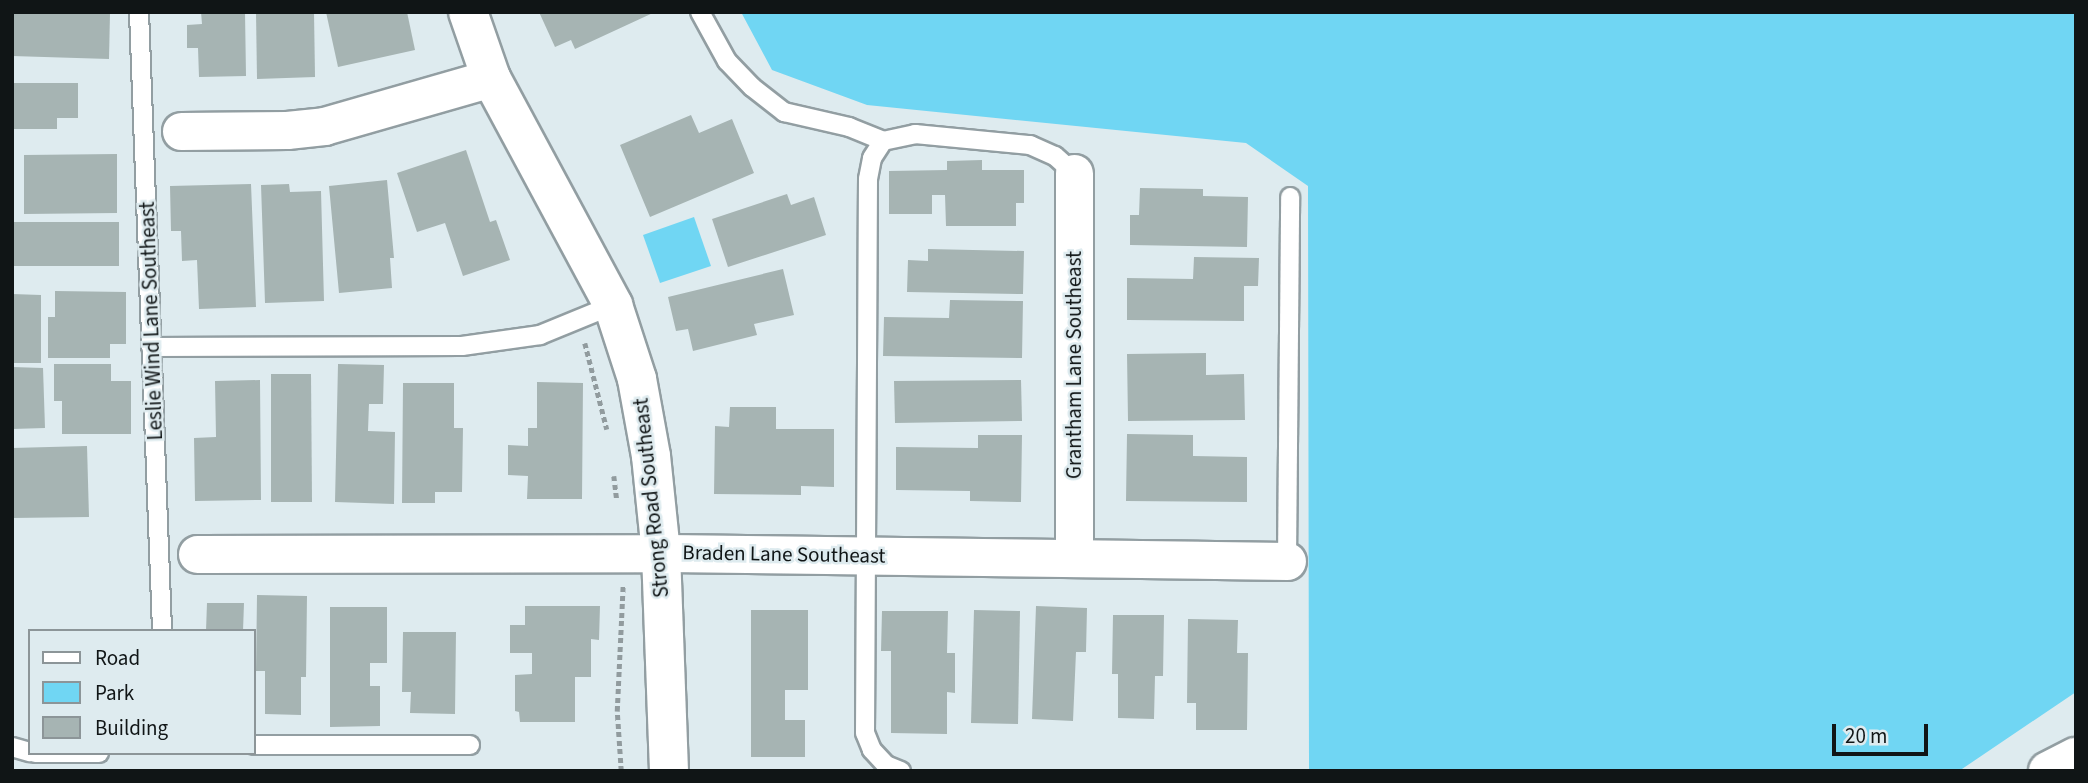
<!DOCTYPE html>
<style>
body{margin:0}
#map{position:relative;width:2088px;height:783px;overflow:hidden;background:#deebef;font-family:"Source Sans 3",sans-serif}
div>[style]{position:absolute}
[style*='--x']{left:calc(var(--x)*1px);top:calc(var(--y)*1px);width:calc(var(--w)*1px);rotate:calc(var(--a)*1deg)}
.green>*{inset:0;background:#70d6f3}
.building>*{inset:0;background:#a6b4b3}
.path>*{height:4.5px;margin-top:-2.25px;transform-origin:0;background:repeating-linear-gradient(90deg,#919b9e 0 5px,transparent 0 8.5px)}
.roads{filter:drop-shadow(2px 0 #929ea2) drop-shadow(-2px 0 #929ea2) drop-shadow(0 2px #929ea2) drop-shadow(0 -2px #929ea2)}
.lane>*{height:18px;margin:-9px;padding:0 9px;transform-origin:9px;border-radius:9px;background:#fff}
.street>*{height:37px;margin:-18.5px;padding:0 18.5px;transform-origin:18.5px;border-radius:18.5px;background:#fff}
.secondary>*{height:38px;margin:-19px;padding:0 19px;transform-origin:19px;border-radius:19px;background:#fff}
span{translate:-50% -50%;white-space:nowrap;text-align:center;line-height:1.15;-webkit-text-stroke:5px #deebef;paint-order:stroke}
.street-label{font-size:21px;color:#101516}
.frame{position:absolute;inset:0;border:14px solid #101516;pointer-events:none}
.legend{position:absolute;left:28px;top:629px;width:228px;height:126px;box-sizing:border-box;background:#deebef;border:2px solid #8c9598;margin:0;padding:9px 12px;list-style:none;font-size:21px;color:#101516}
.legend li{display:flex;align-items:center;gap:14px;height:35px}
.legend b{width:35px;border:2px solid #8c9598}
.scale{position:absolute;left:1832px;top:724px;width:96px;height:32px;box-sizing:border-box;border:4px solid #101516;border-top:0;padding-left:9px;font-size:21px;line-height:24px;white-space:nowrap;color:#101516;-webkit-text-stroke:5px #deebef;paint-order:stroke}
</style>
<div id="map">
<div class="green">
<i style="clip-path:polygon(741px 12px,2076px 12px,2076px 692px,1959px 771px,1309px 771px,1308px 186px,1246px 143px,867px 105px,772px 70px)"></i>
<i style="clip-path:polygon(694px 217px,711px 266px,660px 283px,643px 235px)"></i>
</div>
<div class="building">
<i style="clip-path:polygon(12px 12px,110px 13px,109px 59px,12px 56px)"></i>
<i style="clip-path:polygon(201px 12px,245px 12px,246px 76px,199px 77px,198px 48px,187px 48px,187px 25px,202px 24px)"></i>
<i style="clip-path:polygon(256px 12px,314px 12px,315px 77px,257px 79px)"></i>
<i style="clip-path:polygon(326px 12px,407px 12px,415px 50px,338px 67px)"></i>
<i style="clip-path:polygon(539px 12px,655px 12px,575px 49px,571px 40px,555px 47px)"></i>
<i style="clip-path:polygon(12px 83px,78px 83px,78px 118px,57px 118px,57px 129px,12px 129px)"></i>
<i style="clip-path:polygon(691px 115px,699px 133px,732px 119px,754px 173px,650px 217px,620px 145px)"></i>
<i style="clip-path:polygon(466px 150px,490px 222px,496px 220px,510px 260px,463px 276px,445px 223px,417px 232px,397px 173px)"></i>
<i style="clip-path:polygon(117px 154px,117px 213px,24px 214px,24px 155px)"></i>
<i style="clip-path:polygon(982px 160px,982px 170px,1024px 170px,1024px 203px,1016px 203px,1016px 226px,946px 226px,945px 195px,932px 195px,932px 214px,889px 214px,889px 171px,947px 170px,947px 161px)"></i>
<i style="clip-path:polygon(387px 180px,394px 258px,390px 258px,392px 288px,339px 293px,329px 186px)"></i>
<i style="clip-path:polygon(251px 184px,256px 307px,199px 309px,197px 260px,182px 261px,181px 231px,171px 231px,170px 186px)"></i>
<i style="clip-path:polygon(289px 184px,290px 192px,321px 191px,324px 301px,265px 303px,261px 185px)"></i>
<i style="clip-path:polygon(1140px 188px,1203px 189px,1203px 196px,1248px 197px,1247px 247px,1130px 245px,1130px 215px,1139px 215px)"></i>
<i style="clip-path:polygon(787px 194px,791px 205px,814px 197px,826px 235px,728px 267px,712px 219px)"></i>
<i style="clip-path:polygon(12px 222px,119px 222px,119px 266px,12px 266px)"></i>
<i style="clip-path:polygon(928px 249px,1024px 251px,1023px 294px,907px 292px,908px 260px,928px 261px)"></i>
<i style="clip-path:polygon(1194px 257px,1259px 258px,1258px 286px,1244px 286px,1244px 321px,1127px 320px,1127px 278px,1193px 279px)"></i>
<i style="clip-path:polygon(783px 269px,794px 315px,754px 324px,757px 335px,693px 351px,688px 329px,676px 331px,668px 297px)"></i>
<i style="clip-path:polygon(55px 291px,126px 292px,126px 344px,110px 344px,110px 358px,48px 358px,48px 317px,55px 317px)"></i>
<i style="clip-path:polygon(12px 294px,41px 295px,41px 363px,12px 363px)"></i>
<i style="clip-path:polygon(950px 300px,1023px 301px,1022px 358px,883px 356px,884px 317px,949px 318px)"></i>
<i style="clip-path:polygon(1206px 353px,1206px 375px,1244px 374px,1245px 420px,1128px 421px,1127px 354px)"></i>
<i style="clip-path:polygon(54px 364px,111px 364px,111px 381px,131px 381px,131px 434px,62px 434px,62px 401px,54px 401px)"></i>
<i style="clip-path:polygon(338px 364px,384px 365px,383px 404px,369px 404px,368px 431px,395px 432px,394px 504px,335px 502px)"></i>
<i style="clip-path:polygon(12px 367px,43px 368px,45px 428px,12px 429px)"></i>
<i style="clip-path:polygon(271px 374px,311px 374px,312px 502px,271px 502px)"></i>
<i style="clip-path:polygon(260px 380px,261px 500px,195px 501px,194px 438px,216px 437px,215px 381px)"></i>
<i style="clip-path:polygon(1021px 380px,1022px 421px,895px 423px,894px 381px)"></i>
<i style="clip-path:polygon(537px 382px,583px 383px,582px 499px,527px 499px,528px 476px,508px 475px,508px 445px,528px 446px,528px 428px,537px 428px)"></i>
<i style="clip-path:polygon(403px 383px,454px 383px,454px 428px,463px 428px,462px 492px,435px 492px,435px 503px,402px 503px)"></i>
<i style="clip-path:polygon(730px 407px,776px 407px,776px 429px,834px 429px,834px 487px,801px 486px,801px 495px,714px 494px,715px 426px,729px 427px)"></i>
<i style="clip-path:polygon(1127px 434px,1193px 435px,1193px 456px,1247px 457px,1247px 502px,1126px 501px)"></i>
<i style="clip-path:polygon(978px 435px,1022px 435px,1021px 502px,970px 501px,970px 491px,896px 490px,896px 447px,978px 448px)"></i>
<i style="clip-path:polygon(87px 446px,89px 517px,12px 518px,12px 448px)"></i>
<i style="clip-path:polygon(257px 595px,307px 596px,306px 677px,301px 677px,301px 715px,265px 714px,265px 671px,256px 671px)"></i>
<i style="clip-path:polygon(207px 603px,244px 603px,243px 631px,206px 631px)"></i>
<i style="clip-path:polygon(525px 606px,600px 606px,599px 640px,591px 639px,591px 677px,575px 677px,575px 722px,520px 722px,519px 712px,515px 711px,515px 675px,532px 674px,532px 653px,510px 653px,510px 625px,525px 625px)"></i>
<i style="clip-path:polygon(1036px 606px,1087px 608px,1086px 652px,1076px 652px,1073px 721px,1032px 719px)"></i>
<i style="clip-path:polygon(330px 607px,387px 607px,387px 663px,370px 663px,370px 686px,380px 686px,380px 726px,330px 727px)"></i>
<i style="clip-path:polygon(751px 610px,808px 610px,808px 690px,785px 690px,785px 720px,805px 720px,805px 757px,751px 757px)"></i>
<i style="clip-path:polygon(974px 610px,1020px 611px,1018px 724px,971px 723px)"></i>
<i style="clip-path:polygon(882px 611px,948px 611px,947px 653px,955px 653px,955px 693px,947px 692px,947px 734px,891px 733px,891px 651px,881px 651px)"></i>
<i style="clip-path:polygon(1113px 615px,1164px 615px,1163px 676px,1155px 676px,1154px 719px,1118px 718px,1118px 674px,1112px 674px)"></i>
<i style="clip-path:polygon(1188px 619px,1238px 620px,1237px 653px,1248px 653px,1247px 730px,1196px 730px,1196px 703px,1187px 703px)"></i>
<i style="clip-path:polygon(403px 632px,456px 632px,455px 714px,410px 713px,411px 692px,402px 692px)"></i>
</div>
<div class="path">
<i style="--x:585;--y:343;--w:89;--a:75.7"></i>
<i style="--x:614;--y:476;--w:23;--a:83"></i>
<i style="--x:621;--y:771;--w:60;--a:-93.8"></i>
<i style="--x:617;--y:711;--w:125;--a:-87.3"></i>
</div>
<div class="roads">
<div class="lane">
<i style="--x:139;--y:12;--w:619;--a:87.87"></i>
<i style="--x:700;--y:12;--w:56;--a:61.1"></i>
<i style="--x:727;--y:61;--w:36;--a:46"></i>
<i style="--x:752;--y:87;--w:41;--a:38"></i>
<i style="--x:784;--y:112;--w:67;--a:13"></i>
<i style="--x:849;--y:127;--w:37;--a:22"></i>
<i style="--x:151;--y:347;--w:311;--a:-0.2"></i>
<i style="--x:462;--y:346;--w:79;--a:-8"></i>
<i style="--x:540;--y:335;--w:79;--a:-22.3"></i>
<i style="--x:1287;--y:561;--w:364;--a:-89.5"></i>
<i style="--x:254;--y:745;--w:216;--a:0"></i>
<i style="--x:12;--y:747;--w:19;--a:16"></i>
<i style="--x:35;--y:753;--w:64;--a:0"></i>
<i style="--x:901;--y:771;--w:16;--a:-158"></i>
<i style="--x:886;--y:765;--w:21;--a:-133"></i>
<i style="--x:872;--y:750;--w:18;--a:-112"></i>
<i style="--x:865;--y:733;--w:554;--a:-89.69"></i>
<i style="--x:868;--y:179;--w:21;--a:-79"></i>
<i style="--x:872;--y:158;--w:20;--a:-57"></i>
<i style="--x:883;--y:141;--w:33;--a:-12"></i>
<i style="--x:915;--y:134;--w:116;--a:5.5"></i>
<i style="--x:1030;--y:145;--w:27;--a:24"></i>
<i style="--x:1055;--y:156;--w:25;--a:42"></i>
</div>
<div class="street">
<i style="--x:181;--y:131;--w:106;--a:-0.5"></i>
<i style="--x:287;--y:130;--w:37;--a:-6"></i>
<i style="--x:324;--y:126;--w:174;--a:-16"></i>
<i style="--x:197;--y:554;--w:464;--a:-0.1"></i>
<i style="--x:661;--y:553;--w:626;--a:0.73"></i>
<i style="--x:1074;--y:558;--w:385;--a:-90"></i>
</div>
<div class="secondary">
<i style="--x:468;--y:12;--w:70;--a:70.8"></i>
<i style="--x:491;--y:78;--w:258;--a:61.7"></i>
<i style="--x:613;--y:305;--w:78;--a:72"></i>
<i style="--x:637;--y:379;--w:78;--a:79.7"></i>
<i style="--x:651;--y:456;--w:98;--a:84.1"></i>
<i style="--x:661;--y:553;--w:218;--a:87.9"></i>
<i style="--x:2048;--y:771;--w:31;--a:-27"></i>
</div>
</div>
<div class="street-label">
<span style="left:151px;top:321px;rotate:-92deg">Leslie Wind Lane Southeast</span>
<span style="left:1074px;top:365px;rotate:-90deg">Grantham Lane Southeast</span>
<span style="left:651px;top:498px;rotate:-96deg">Strong Road Southeast</span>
<span style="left:784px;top:554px;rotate:1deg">Braden Lane Southeast</span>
</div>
<div class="frame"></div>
<ul class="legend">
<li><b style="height:9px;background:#fff"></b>Road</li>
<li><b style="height:19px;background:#70d6f3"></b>Park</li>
<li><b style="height:19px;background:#a6b4b3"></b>Building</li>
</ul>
<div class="scale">20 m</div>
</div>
